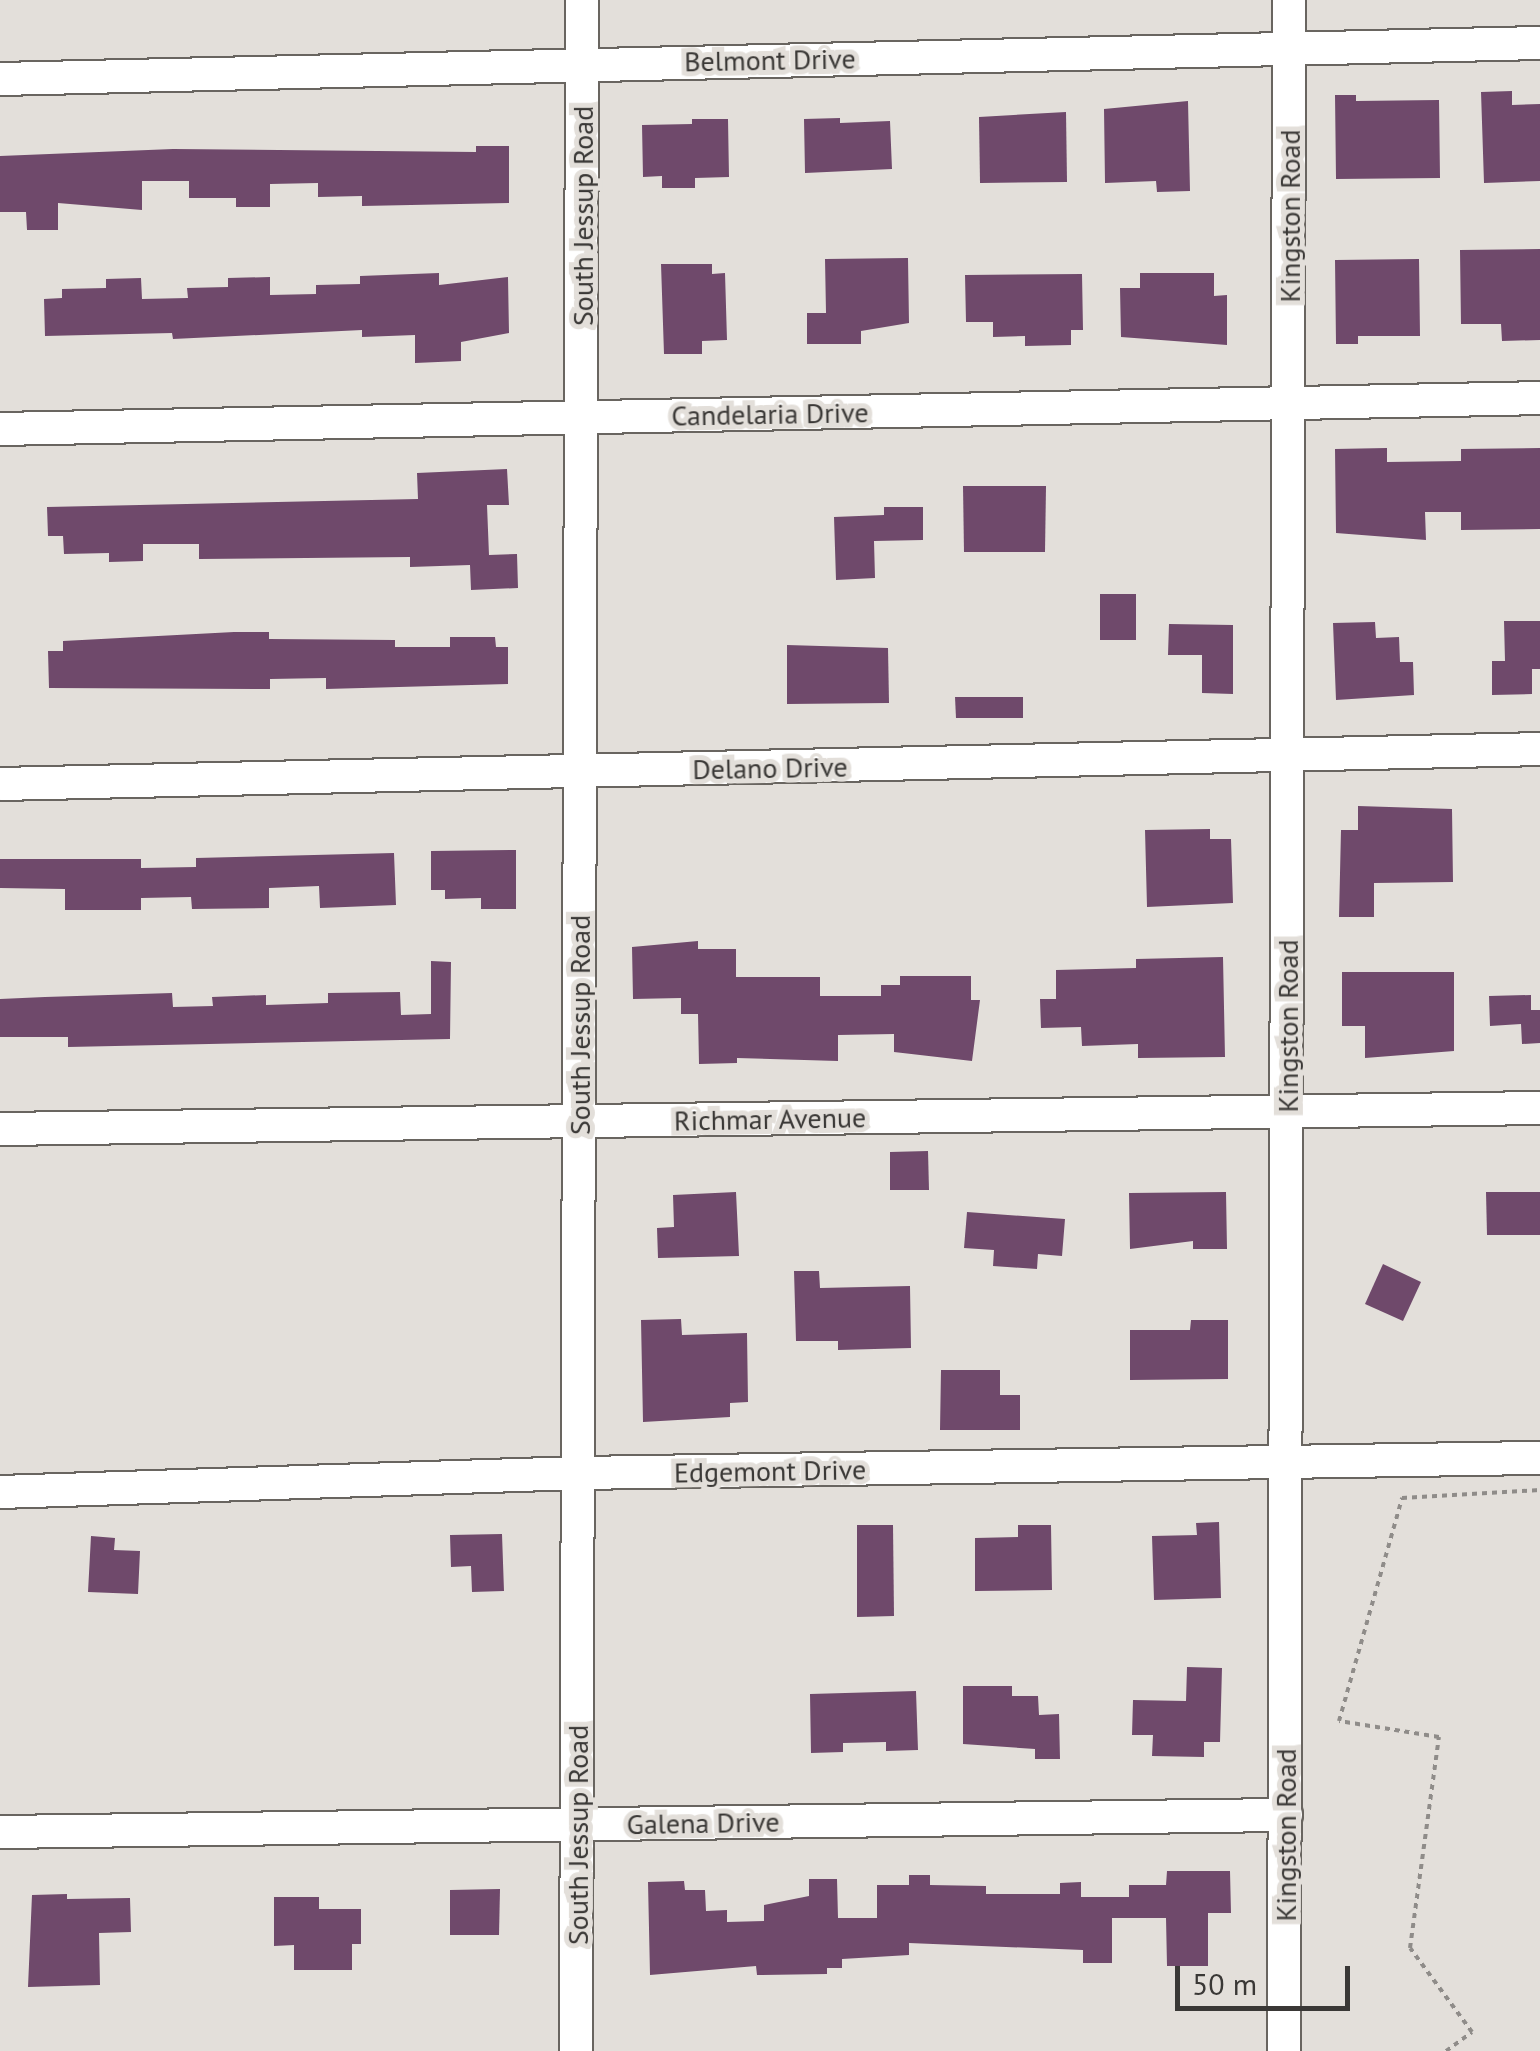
<!DOCTYPE html>
<style>
body{margin:0}
#map{position:relative;width:1540px;height:2051px;overflow:hidden;background:#e3dfda;font-family:"PT Sans",sans-serif}
div>[style]{position:absolute}
[style*='--x']{left:calc(var(--x)*1px);top:calc(var(--y)*1px);width:calc(var(--w)*1px);rotate:calc(var(--a)*1deg)}
.building>*{inset:0;background:#6f496b}
.path>*{height:4px;margin-top:-2px;transform-origin:0;background:repeating-linear-gradient(90deg,#8f8c89 0 5px,transparent 0 10px)}
.roads{filter:drop-shadow(2px 0 #696560) drop-shadow(-2px 0 #696560) drop-shadow(0 2px #696560) drop-shadow(0 -2px #696560)}
.minor>*{height:32px;margin:-16px;padding:0 16px;transform-origin:16px;border-radius:16px;background:#fff}
span{translate:-50% -50%;white-space:nowrap;text-align:center;line-height:1.15;-webkit-text-stroke:10px #e3dfda;paint-order:stroke}
.street-label{font-size:28px;color:#3a3836}
.scale{position:absolute;left:1175px;top:1966px;width:175px;height:45px;box-sizing:border-box;border:5px solid #3a3836;border-top:0;padding-left:12px;font-size:30px;line-height:35px;white-space:nowrap;color:#3a3836;-webkit-text-stroke:8px #e3dfda;paint-order:stroke}
</style>
<div id="map">
<div class="building">
<i style="clip-path:polygon(1512px 91px,1512px 105px,1540px 104px,1540px 181px,1484px 183px,1481px 92px)"></i>
<i style="clip-path:polygon(1335px 95px,1356px 95px,1356px 101px,1439px 100px,1440px 178px,1336px 179px)"></i>
<i style="clip-path:polygon(1188px 101px,1190px 191px,1157px 192px,1156px 181px,1105px 183px,1104px 109px)"></i>
<i style="clip-path:polygon(1066px 112px,1067px 182px,980px 183px,979px 117px)"></i>
<i style="clip-path:polygon(840px 118px,840px 123px,890px 121px,892px 169px,805px 173px,804px 119px)"></i>
<i style="clip-path:polygon(692px 119px,728px 119px,729px 177px,695px 178px,695px 188px,662px 188px,662px 176px,643px 177px,642px 125px,692px 124px)"></i>
<i style="clip-path:polygon(476px 146px,509px 146px,509px 203px,362px 206px,362px 196px,318px 197px,318px 183px,270px 184px,270px 207px,236px 207px,236px 198px,189px 198px,189px 181px,142px 181px,142px 210px,58px 203px,58px 230px,27px 230px,26px 212px,0 212px,0 156px,173px 149px,476px 152px)"></i>
<i style="clip-path:polygon(1540px 249px,1540px 340px,1502px 341px,1501px 324px,1461px 324px,1460px 250px)"></i>
<i style="clip-path:polygon(908px 258px,909px 323px,861px 331px,861px 344px,807px 344px,807px 313px,826px 313px,825px 259px)"></i>
<i style="clip-path:polygon(1419px 259px,1420px 336px,1358px 336px,1358px 344px,1336px 344px,1335px 260px)"></i>
<i style="clip-path:polygon(661px 264px,712px 264px,712px 274px,725px 273px,727px 340px,702px 341px,702px 354px,664px 354px)"></i>
<i style="clip-path:polygon(439px 273px,439px 285px,508px 277px,509px 333px,461px 342px,461px 361px,415px 363px,415px 335px,362px 337px,362px 330px,173px 339px,172px 333px,45px 336px,44px 299px,62px 298px,62px 289px,106px 288px,106px 279px,141px 278px,142px 299px,188px 298px,187px 288px,228px 287px,228px 278px,270px 277px,270px 295px,316px 294px,316px 285px,360px 284px,360px 276px)"></i>
<i style="clip-path:polygon(1140px 273px,1214px 273px,1214px 296px,1227px 295px,1227px 345px,1121px 337px,1120px 288px,1140px 288px)"></i>
<i style="clip-path:polygon(1082px 274px,1083px 330px,1071px 330px,1071px 345px,1025px 346px,1025px 336px,993px 337px,993px 322px,966px 322px,965px 275px)"></i>
<i style="clip-path:polygon(1387px 448px,1387px 462px,1461px 461px,1461px 449px,1540px 448px,1540px 529px,1461px 530px,1461px 512px,1425px 512px,1426px 540px,1336px 533px,1335px 449px)"></i>
<i style="clip-path:polygon(507px 469px,509px 505px,487px 505px,489px 555px,517px 554px,518px 588px,471px 590px,470px 565px,410px 567px,410px 557px,199px 559px,199px 544px,143px 544px,143px 561px,109px 562px,109px 553px,64px 554px,63px 536px,48px 536px,47px 507px,418px 499px,417px 473px)"></i>
<i style="clip-path:polygon(963px 486px,1046px 486px,1045px 552px,964px 552px)"></i>
<i style="clip-path:polygon(884px 507px,923px 507px,923px 540px,874px 541px,875px 578px,836px 580px,834px 517px,884px 515px)"></i>
<i style="clip-path:polygon(1100px 594px,1136px 594px,1136px 640px,1100px 640px)"></i>
<i style="clip-path:polygon(1504px 621px,1540px 621px,1540px 669px,1532px 669px,1532px 694px,1492px 695px,1492px 661px,1505px 661px)"></i>
<i style="clip-path:polygon(1375px 622px,1376px 638px,1399px 637px,1400px 662px,1413px 662px,1414px 695px,1336px 700px,1333px 623px)"></i>
<i style="clip-path:polygon(1169px 624px,1233px 625px,1233px 694px,1202px 693px,1202px 655px,1168px 655px)"></i>
<i style="clip-path:polygon(234px 632px,269px 632px,269px 639px,395px 640px,395px 647px,450px 647px,450px 637px,495px 637px,496px 647px,508px 647px,508px 684px,326px 689px,326px 678px,270px 679px,270px 689px,49px 688px,48px 651px,63px 651px,63px 641px)"></i>
<i style="clip-path:polygon(787px 645px,888px 648px,889px 703px,787px 704px)"></i>
<i style="clip-path:polygon(955px 697px,1023px 697px,1023px 718px,956px 718px)"></i>
<i style="clip-path:polygon(1358px 806px,1452px 809px,1453px 882px,1374px 883px,1374px 917px,1339px 917px,1341px 830px,1358px 830px)"></i>
<i style="clip-path:polygon(1210px 829px,1210px 839px,1231px 839px,1233px 903px,1147px 907px,1145px 830px)"></i>
<i style="clip-path:polygon(516px 850px,516px 909px,481px 909px,481px 898px,445px 899px,445px 890px,431px 890px,431px 851px)"></i>
<i style="clip-path:polygon(394px 853px,396px 905px,320px 908px,319px 886px,269px 888px,269px 908px,192px 909px,191px 897px,141px 898px,141px 910px,65px 910px,65px 889px,0 888px,0 859px,141px 859px,141px 868px,196px 867px,196px 858px)"></i>
<i style="clip-path:polygon(698px 941px,698px 949px,736px 949px,736px 977px,820px 977px,820px 996px,881px 996px,881px 985px,900px 985px,900px 976px,971px 976px,971px 1000px,980px 1000px,972px 1061px,894px 1052px,894px 1034px,838px 1035px,838px 1061px,737px 1058px,737px 1063px,699px 1064px,698px 1014px,681px 1014px,681px 998px,633px 999px,632px 947px)"></i>
<i style="clip-path:polygon(1223px 957px,1225px 1057px,1138px 1058px,1138px 1044px,1082px 1046px,1081px 1027px,1041px 1028px,1040px 999px,1056px 999px,1056px 970px,1136px 968px,1136px 959px)"></i>
<i style="clip-path:polygon(431px 961px,451px 962px,450px 1039px,68px 1047px,68px 1037px,0 1037px,0 999px,45px 997px,172px 993px,173px 1007px,213px 1006px,212px 997px,266px 995px,266px 1005px,328px 1003px,328px 993px,400px 992px,401px 1015px,431px 1014px)"></i>
<i style="clip-path:polygon(1342px 972px,1454px 972px,1454px 1051px,1365px 1058px,1365px 1026px,1342px 1026px)"></i>
<i style="clip-path:polygon(1531px 995px,1531px 1010px,1540px 1010px,1540px 1043px,1522px 1044px,1521px 1024px,1490px 1026px,1489px 996px)"></i>
<i style="clip-path:polygon(928px 1151px,929px 1190px,890px 1190px,890px 1152px)"></i>
<i style="clip-path:polygon(736px 1192px,739px 1256px,658px 1258px,657px 1228px,674px 1227px,673px 1195px)"></i>
<i style="clip-path:polygon(1226px 1192px,1227px 1249px,1193px 1249px,1193px 1241px,1130px 1249px,1129px 1193px)"></i>
<i style="clip-path:polygon(1486px 1192px,1540px 1192px,1540px 1235px,1487px 1235px)"></i>
<i style="clip-path:polygon(967px 1212px,1065px 1219px,1062px 1256px,1038px 1254px,1037px 1269px,993px 1266px,994px 1250px,964px 1248px)"></i>
<i style="clip-path:polygon(1383px 1264px,1421px 1282px,1403px 1321px,1365px 1304px)"></i>
<i style="clip-path:polygon(794px 1271px,819px 1271px,820px 1288px,910px 1286px,911px 1348px,838px 1350px,838px 1341px,796px 1341px)"></i>
<i style="clip-path:polygon(681px 1319px,682px 1335px,747px 1333px,748px 1402px,730px 1403px,730px 1417px,643px 1422px,641px 1320px)"></i>
<i style="clip-path:polygon(1191px 1320px,1228px 1320px,1228px 1379px,1130px 1380px,1130px 1330px,1190px 1330px)"></i>
<i style="clip-path:polygon(941px 1370px,1000px 1370px,1000px 1395px,1020px 1395px,1020px 1430px,940px 1430px)"></i>
<i style="clip-path:polygon(1219px 1522px,1221px 1598px,1154px 1600px,1152px 1536px,1197px 1535px,1196px 1523px)"></i>
<i style="clip-path:polygon(857px 1525px,893px 1525px,894px 1616px,857px 1617px)"></i>
<i style="clip-path:polygon(1018px 1525px,1051px 1525px,1052px 1590px,975px 1591px,975px 1538px,1018px 1537px)"></i>
<i style="clip-path:polygon(502px 1534px,504px 1591px,472px 1592px,471px 1566px,451px 1567px,450px 1535px)"></i>
<i style="clip-path:polygon(91px 1536px,115px 1538px,114px 1550px,140px 1551px,138px 1594px,88px 1592px)"></i>
<i style="clip-path:polygon(1187px 1667px,1222px 1668px,1220px 1742px,1204px 1742px,1204px 1757px,1152px 1756px,1153px 1735px,1132px 1735px,1133px 1700px,1186px 1701px)"></i>
<i style="clip-path:polygon(963px 1686px,1012px 1686px,1012px 1696px,1038px 1696px,1039px 1715px,1059px 1714px,1060px 1759px,1035px 1759px,1035px 1749px,963px 1744px)"></i>
<i style="clip-path:polygon(916px 1691px,918px 1750px,886px 1751px,886px 1742px,843px 1743px,843px 1752px,811px 1753px,810px 1694px)"></i>
<i style="clip-path:polygon(1167px 1871px,1230px 1871px,1231px 1913px,1208px 1913px,1208px 1966px,1167px 1966px,1166px 1918px,1112px 1918px,1112px 1963px,1083px 1963px,1083px 1950px,909px 1943px,909px 1955px,842px 1959px,842px 1968px,827px 1968px,827px 1974px,757px 1975px,756px 1966px,650px 1975px,648px 1882px,684px 1881px,685px 1890px,705px 1890px,706px 1911px,727px 1910px,727px 1922px,764px 1921px,764px 1905px,809px 1896px,809px 1879px,837px 1879px,838px 1918px,877px 1918px,877px 1885px,909px 1885px,909px 1875px,930px 1875px,930px 1885px,986px 1886px,986px 1894px,1060px 1894px,1060px 1883px,1081px 1882px,1081px 1897px,1129px 1897px,1129px 1885px,1166px 1885px)"></i>
<i style="clip-path:polygon(500px 1889px,499px 1935px,450px 1935px,450px 1890px)"></i>
<i style="clip-path:polygon(67px 1894px,67px 1899px,130px 1898px,131px 1932px,99px 1933px,100px 1985px,28px 1987px,32px 1895px)"></i>
<i style="clip-path:polygon(274px 1897px,319px 1897px,319px 1909px,361px 1909px,361px 1944px,352px 1944px,352px 1970px,294px 1970px,294px 1945px,274px 1946px)"></i>
</div>
<div class="path">
<i style="--x:1446;--y:2051;--w:32;--a:-36"></i>
<i style="--x:1472;--y:2032;--w:104;--a:-126.4"></i>
<i style="--x:1410;--y:1948;--w:213;--a:-82.2"></i>
<i style="--x:1439;--y:1737;--w:101;--a:-170.9"></i>
<i style="--x:1339;--y:1721;--w:232;--a:-74.2"></i>
<i style="--x:1402;--y:1498;--w:138;--a:-3.3"></i>
</div>
<div class="roads">
<div class="minor">
<i style="--x:0;--y:79;--w:1540;--a:-1.34"></i>
<i style="--x:0;--y:429;--w:1540;--a:-1.15"></i>
<i style="--x:0;--y:784;--w:1540;--a:-1.3"></i>
<i style="--x:0;--y:1129;--w:1540;--a:-0.78"></i>
<i style="--x:0;--y:1492;--w:580;--a:-1.88"></i>
<i style="--x:580;--y:1473;--w:960;--a:-0.9"></i>
<i style="--x:0;--y:1832;--w:1286;--a:-0.76"></i>
<i style="--x:576;--y:2051;--w:2051;--a:-89.83"></i>
<i style="--x:1284;--y:2051;--w:2051;--a:-89.86"></i>
</div>
</div>
<div class="street-label">
<span style="left:770px;top:60px;rotate:-1deg">Belmont Drive</span>
<span style="left:583px;top:216px;rotate:-90deg">South Jessup Road</span>
<span style="left:1290px;top:216px;rotate:-90deg">Kingston Road</span>
<span style="left:770px;top:414px;rotate:-1deg">Candelaria Drive</span>
<span style="left:770px;top:768px;rotate:-1deg">Delano Drive</span>
<span style="left:580px;top:1025px;rotate:-90deg">South Jessup Road</span>
<span style="left:1288px;top:1026px;rotate:-90deg">Kingston Road</span>
<span style="left:770px;top:1119px;rotate:-1deg">Richmar Avenue</span>
<span style="left:770px;top:1471px;rotate:-1deg">Edgemont Drive</span>
<span style="left:703px;top:1823px;rotate:-1deg">Galena Drive</span>
<span style="left:578px;top:1835px;rotate:-90deg">South Jessup Road</span>
<span style="left:1286px;top:1835px;rotate:-90deg">Kingston Road</span>
</div>
<div class="scale">50 m</div>
</div>
